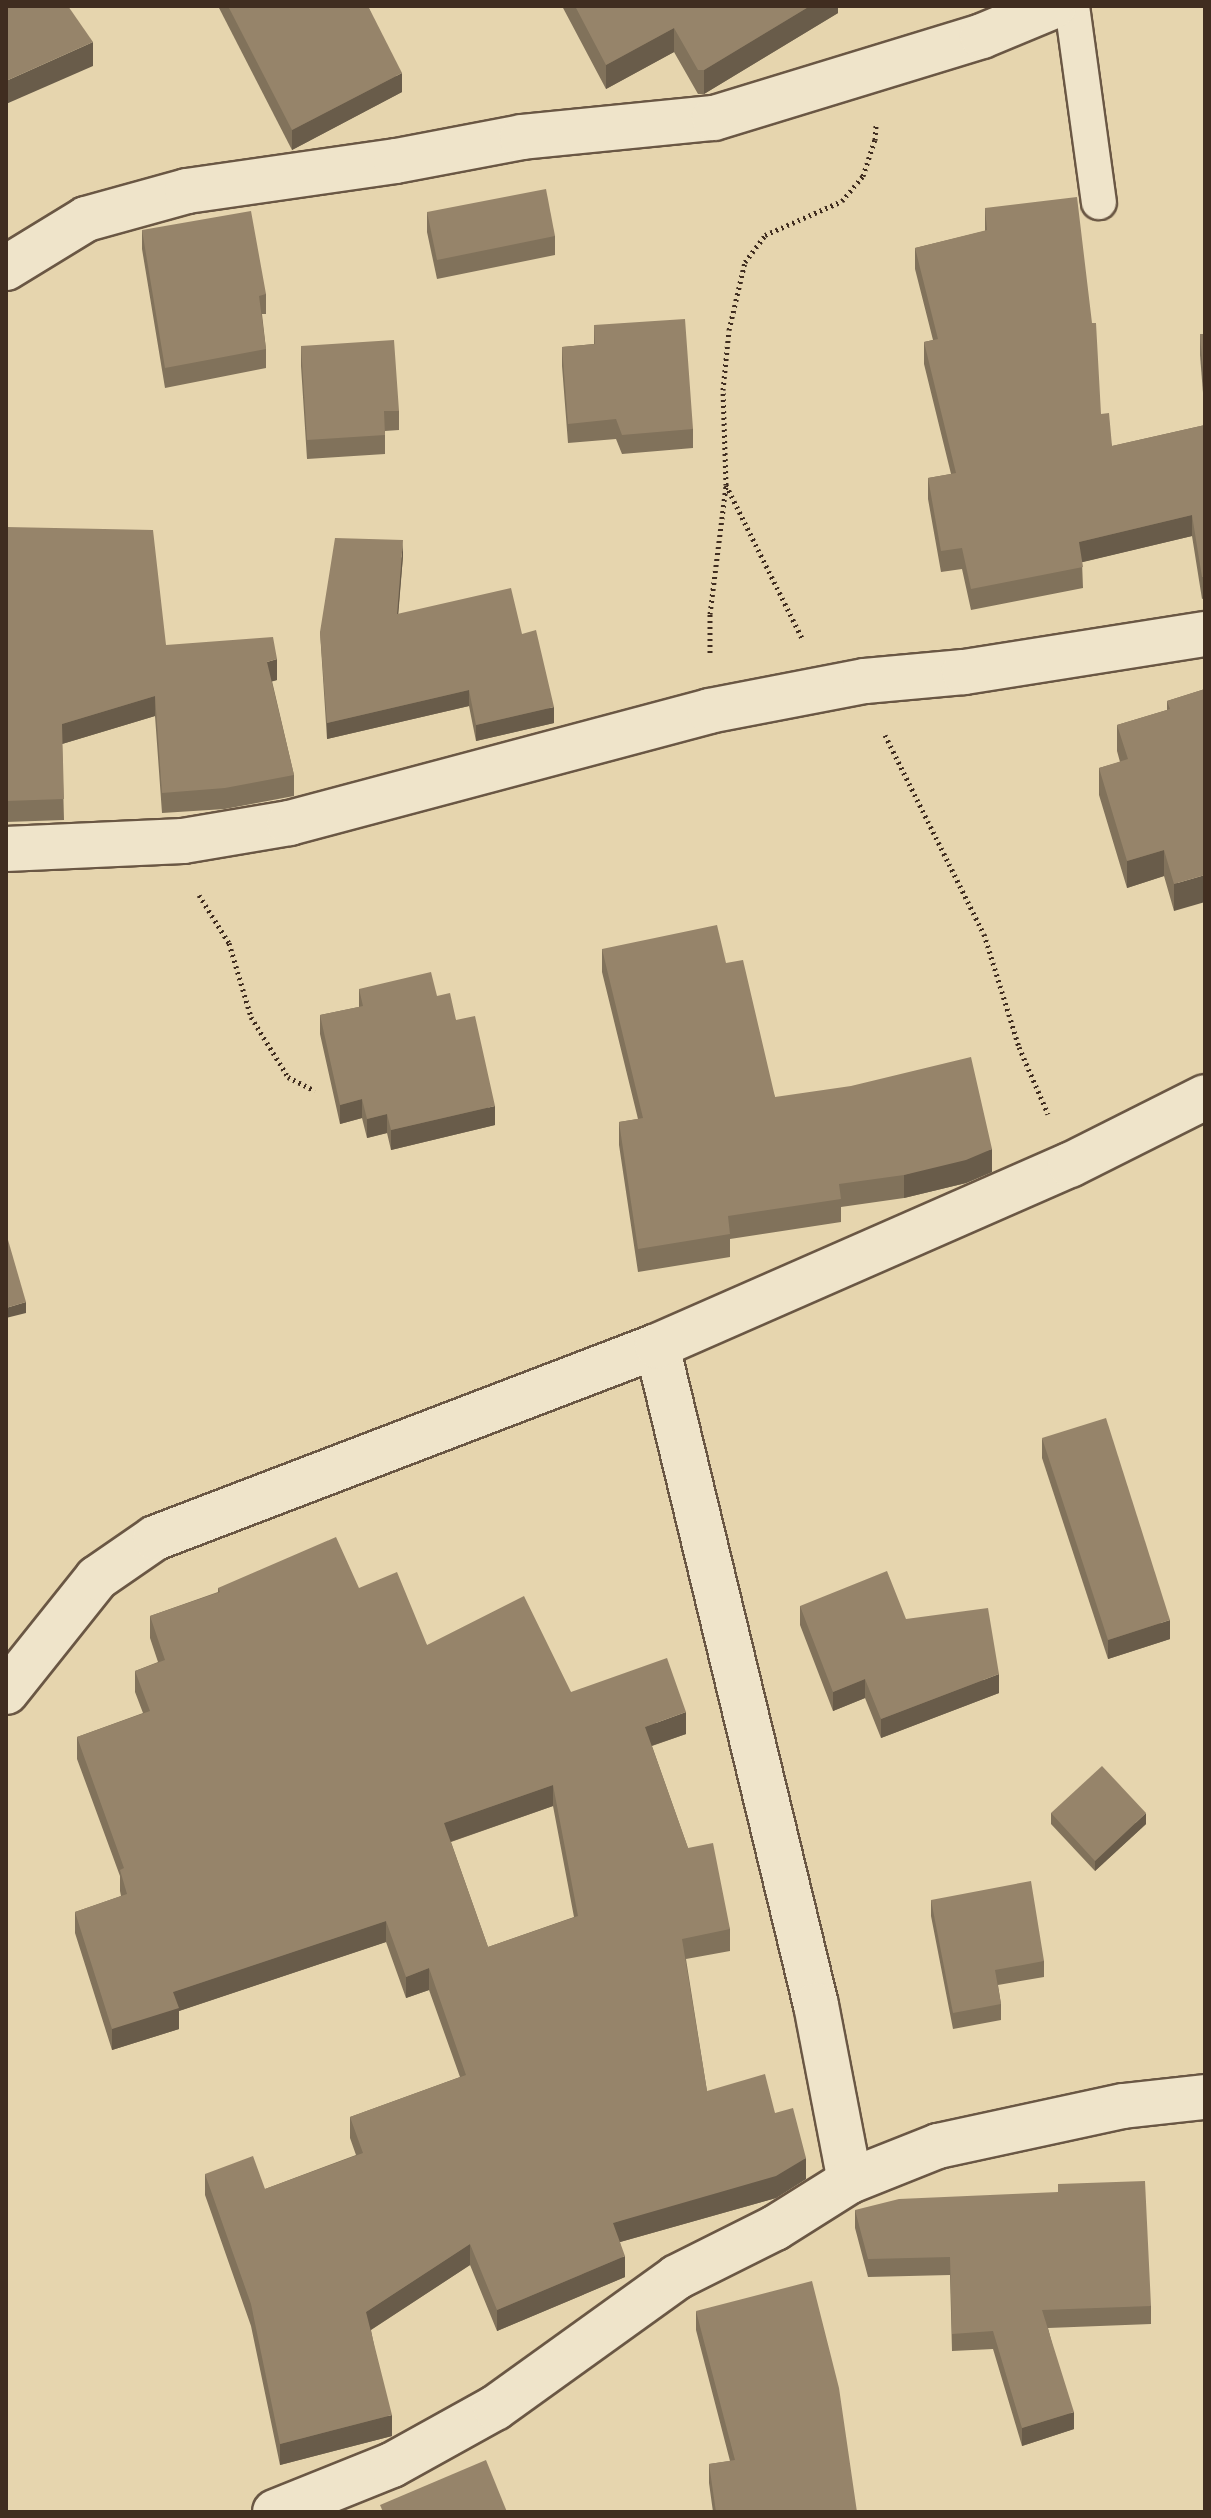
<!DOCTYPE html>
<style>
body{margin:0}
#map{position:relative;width:1211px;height:2518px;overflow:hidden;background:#e6d5ae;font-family:"Old Standard TT",serif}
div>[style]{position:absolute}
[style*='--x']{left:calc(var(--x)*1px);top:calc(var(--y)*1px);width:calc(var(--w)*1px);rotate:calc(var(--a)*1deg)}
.path>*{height:5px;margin-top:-2.5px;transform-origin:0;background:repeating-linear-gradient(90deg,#402d20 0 2px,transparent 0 6px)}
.roads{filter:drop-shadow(2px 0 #6a5744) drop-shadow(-2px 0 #6a5744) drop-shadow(0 2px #6a5744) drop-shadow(0 -2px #6a5744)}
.service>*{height:34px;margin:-17px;padding:0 17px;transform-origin:17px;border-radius:17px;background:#efe4ca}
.minor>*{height:44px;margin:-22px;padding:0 22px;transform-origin:22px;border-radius:22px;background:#efe4ca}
.wall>*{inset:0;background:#81725b}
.shaded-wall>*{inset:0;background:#695c4a}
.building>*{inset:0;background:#96846a}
span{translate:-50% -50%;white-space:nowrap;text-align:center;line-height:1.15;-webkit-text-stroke:8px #efe4ca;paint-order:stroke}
.frame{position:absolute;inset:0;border:8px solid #402d20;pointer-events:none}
</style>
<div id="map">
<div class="path">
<i style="--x:726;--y:485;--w:171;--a:63.6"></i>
<i style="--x:710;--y:653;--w:39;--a:-90"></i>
<i style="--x:710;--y:614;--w:130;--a:-82.9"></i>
<i style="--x:726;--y:485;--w:95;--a:-91.8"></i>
<i style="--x:723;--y:390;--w:60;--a:-84.3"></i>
<i style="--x:729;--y:330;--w:70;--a:-76.8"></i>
<i style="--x:745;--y:262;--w:34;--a:-53"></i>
<i style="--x:765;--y:235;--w:84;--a:-23.8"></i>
<i style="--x:842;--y:201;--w:33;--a:-50"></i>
<i style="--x:863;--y:176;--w:38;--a:-72"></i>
<i style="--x:875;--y:140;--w:15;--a:-86"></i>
<i style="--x:885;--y:735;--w:222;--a:63.6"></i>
<i style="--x:984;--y:934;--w:118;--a:72.8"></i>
<i style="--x:1019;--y:1047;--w:73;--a:66.6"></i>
<i style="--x:199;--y:895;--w:57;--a:58"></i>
<i style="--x:229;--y:943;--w:77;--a:73.4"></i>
<i style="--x:251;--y:1017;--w:70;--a:58.3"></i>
<i style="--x:288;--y:1077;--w:30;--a:27"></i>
</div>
<div class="roads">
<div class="service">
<i style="--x:1072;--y:6;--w:198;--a:82.2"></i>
</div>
<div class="minor">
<i style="--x:6;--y:268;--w:94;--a:-31.5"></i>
<i style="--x:86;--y:219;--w:105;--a:-15.5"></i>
<i style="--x:187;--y:191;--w:211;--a:-8.2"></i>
<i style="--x:396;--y:161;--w:128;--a:-10.8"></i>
<i style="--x:522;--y:137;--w:193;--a:-5.7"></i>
<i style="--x:714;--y:118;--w:280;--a:-17"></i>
<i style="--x:982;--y:36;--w:78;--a:-22.6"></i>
<i style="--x:6;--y:849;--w:177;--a:-2.6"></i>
<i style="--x:183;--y:841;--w:108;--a:-9.6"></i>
<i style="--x:289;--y:823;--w:435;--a:-14.9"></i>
<i style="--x:709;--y:711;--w:159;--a:-10.9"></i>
<i style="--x:865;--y:681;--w:99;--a:-5.2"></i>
<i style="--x:964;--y:672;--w:244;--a:-9"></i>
<i style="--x:657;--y:1346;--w:678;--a:76.44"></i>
<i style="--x:816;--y:2005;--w:179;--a:79.1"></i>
<i style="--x:6;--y:1692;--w:146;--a:-51.4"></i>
<i style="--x:97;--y:1578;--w:70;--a:-34.6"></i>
<i style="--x:155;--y:1538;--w:537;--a:-20.93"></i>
<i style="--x:657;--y:1346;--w:451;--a:-23.7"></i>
<i style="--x:1070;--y:1165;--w:151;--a:-26.7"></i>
<i style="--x:275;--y:2512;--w:126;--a:-21.9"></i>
<i style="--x:392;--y:2465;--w:118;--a:-29"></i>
<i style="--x:495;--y:2408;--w:224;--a:-35.7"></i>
<i style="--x:677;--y:2277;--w:110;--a:-26.6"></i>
<i style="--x:775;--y:2228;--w:89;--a:-32.1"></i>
<i style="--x:850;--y:2181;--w:95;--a:-21.7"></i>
<i style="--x:938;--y:2146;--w:189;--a:-12.2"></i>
<i style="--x:1123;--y:2106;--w:82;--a:-6.3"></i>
</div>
</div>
<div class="wall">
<i style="clip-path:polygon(218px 6px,368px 6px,402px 92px,292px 150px)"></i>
<i style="clip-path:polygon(562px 6px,838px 6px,838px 13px,704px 94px,698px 94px,674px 52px,606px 89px)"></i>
<i style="clip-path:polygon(985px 208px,1101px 414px,1112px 446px,1205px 425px,1205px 598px,1202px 599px,1192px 536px,1082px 562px,1083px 588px,971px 610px,962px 569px,941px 572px,928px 499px,928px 478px,951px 474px,924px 364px,924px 342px,933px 340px,915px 269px,915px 248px,985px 231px)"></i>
<i style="clip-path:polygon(427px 212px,555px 236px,555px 255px,437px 279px,427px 232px)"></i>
<i style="clip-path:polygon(142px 230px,266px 294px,266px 314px,262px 314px,266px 349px,266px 368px,165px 388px,142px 249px)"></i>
<i style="clip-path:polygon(594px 325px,693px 429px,693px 448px,622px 454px,616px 439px,568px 443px,562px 366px,562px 347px,594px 344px)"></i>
<i style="clip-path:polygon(1200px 334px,1205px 334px,1205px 418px,1200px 355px)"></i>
<i style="clip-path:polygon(301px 346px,399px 411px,399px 430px,385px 431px,385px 454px,307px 459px,301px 366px)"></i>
<i style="clip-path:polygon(6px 527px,166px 645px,277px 680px,272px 681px,294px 775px,294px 796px,225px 809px,162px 813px,155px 716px,62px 744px,64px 820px,6px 822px)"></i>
<i style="clip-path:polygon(403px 556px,398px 614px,522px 634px,554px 723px,476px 741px,469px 706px,327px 739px,320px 632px)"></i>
<i style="clip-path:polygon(1205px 689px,1174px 911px,1164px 876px,1127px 888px,1099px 795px,1099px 768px,1120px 762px,1117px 751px,1117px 725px,1167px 710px,1167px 701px)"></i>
<i style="clip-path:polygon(602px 949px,726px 963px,775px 1097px,992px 1172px,966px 1183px,904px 1198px,841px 1207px,841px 1222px,730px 1239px,730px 1257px,638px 1272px,619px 1145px,619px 1122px,638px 1119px,602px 972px)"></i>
<i style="clip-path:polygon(359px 989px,437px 996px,456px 1020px,495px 1125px,391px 1150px,387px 1133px,367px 1138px,362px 1118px,340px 1124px,320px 1034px,320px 1015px,359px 1007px)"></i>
<i style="clip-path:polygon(1042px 1438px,1170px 1639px,1108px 1659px,1042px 1458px)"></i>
<i style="clip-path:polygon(evenodd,218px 1588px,359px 1588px,427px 1645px,571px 1692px,686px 1734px,652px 1746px,688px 1848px,730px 1929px,730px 1951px,686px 1959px,707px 2091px,775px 2113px,806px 2179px,776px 2198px,620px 2242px,625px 2277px,497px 2331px,470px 2265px,371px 2330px,392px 2436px,280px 2465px,251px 2326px,205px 2195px,205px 2174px,265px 2189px,356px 2155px,350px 2138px,350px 2117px,460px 2077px,429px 1990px,406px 1998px,386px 1942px,179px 2011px,179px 2029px,112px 2050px,75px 1933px,75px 1912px,121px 1896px,120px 1891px,120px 1876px,77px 1759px,77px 1737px,143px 1713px,135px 1692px,135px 1671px,158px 1662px,150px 1638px,150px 1616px,218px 1592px,218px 1588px,553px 1806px,574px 1917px,488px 1947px,451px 1842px,553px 1806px)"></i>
<i style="clip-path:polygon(800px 1606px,906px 1619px,999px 1693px,881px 1738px,865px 1698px,833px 1711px,800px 1625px)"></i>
<i style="clip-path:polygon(1051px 1813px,1146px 1824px,1095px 1871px,1051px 1824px)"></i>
<i style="clip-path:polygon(931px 1900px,1044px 1961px,1044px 1977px,998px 1985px,1001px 2004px,1001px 2020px,953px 2029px,931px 1916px)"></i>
<i style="clip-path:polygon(855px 2210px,1151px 2306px,1151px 2324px,1048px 2328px,1074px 2429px,1022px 2446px,993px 2349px,952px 2351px,950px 2275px,868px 2277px,855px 2228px)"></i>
<i style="clip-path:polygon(696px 2311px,857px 2512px,713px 2512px,709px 2483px,709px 2464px,730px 2461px,696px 2330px)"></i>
</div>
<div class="shaded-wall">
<i style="clip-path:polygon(810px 6px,838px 6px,838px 13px,704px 94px,704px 70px)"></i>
<i style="clip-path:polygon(674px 28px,674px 52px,606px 89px,606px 65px)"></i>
<i style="clip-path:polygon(93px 42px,93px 66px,6px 104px,6px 81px)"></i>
<i style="clip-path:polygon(402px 73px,402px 92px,292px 150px,292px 130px)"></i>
<i style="clip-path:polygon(1192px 515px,1192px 536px,1079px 563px,1079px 542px)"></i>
<i style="clip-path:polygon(403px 540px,403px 556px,397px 630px,397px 614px)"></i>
<i style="clip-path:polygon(277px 659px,277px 680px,267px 683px,267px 662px)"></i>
<i style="clip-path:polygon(469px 690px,469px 706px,327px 739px,327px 723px)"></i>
<i style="clip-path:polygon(155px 696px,155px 716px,62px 744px,62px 724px)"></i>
<i style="clip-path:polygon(554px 707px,554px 723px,476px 741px,476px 725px)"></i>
<i style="clip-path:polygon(1164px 850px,1164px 876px,1127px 888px,1127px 861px)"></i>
<i style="clip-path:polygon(1205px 875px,1205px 902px,1174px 911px,1174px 884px)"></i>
<i style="clip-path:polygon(362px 1099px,362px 1118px,340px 1124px,340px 1105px)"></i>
<i style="clip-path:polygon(495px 1106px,495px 1125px,391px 1150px,391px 1130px)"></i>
<i style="clip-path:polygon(387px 1114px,387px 1133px,367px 1138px,367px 1119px)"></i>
<i style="clip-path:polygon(992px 1149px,992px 1172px,966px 1183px,904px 1198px,904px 1175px)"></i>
<i style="clip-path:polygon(26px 1302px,26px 1313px,6px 1318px,6px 1308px)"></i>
<i style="clip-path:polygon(1170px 1620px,1170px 1639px,1108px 1659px,1108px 1640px)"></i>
<i style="clip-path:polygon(999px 1674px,999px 1693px,881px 1738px,881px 1719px)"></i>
<i style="clip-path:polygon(865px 1679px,865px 1698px,833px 1711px,833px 1692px)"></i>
<i style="clip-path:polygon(686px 1712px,686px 1734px,645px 1748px,645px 1727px)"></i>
<i style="clip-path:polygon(553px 1785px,553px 1806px,444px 1844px,444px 1823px)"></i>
<i style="clip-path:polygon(1146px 1813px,1146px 1824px,1095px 1871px,1095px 1861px)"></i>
<i style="clip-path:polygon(386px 1921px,386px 1942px,179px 2011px,179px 2029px,112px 2050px,112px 2029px,173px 1992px)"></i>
<i style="clip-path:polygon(429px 1968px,429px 1990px,406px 1998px,406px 1977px)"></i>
<i style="clip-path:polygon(806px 2158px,806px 2179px,776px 2198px,613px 2244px,613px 2223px)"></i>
<i style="clip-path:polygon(470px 2244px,470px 2265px,366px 2333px,366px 2312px)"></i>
<i style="clip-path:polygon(625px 2256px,625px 2277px,497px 2331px,497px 2310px)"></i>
<i style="clip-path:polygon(1074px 2412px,1074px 2429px,1022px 2446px,1022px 2428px)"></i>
<i style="clip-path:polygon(392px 2415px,392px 2436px,280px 2465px,280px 2444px)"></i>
</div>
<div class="building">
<i style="clip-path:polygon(6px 6px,68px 6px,93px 42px,6px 81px)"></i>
<i style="clip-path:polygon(228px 6px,368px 6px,402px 73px,292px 130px)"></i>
<i style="clip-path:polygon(575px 6px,810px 6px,704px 70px,698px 70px,674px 28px,606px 65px)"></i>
<i style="clip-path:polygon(546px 189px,555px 236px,437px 260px,427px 212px)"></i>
<i style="clip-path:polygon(1077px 197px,1092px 323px,1096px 323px,1101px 414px,1109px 413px,1112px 446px,1205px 425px,1205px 577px,1202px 577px,1192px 515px,1079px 542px,1083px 567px,971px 589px,962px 548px,941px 551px,928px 478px,956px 473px,924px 342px,938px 339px,915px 248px,987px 230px,985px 208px)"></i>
<i style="clip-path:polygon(251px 211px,266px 294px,259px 296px,266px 349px,165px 368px,142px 230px)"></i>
<i style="clip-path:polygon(685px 319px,693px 429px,622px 435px,616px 419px,568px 424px,562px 347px,595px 344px,594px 325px)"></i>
<i style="clip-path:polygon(1200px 334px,1205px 334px,1205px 397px)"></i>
<i style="clip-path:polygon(394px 340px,399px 411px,384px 411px,385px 435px,307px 440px,301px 346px)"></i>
<i style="clip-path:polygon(6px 527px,153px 530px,166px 645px,273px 637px,277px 659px,267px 662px,294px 775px,225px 788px,162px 793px,155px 696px,62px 724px,64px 799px,6px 801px)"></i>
<i style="clip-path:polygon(335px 538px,403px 540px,397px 614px,511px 588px,522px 634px,536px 630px,554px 707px,476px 725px,469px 690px,327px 723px,320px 632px)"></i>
<i style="clip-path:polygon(1205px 689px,1205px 875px,1174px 884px,1164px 850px,1127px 861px,1099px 768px,1128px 759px,1117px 725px,1170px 709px,1167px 701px)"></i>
<i style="clip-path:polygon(717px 925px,726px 963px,743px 960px,775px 1097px,851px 1086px,971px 1057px,992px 1149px,966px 1160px,904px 1175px,839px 1184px,841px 1199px,728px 1216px,730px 1234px,638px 1249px,619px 1122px,643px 1118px,602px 949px)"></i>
<i style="clip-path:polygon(431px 972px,437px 996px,450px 993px,456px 1020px,475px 1016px,495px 1106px,391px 1130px,387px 1114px,367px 1119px,362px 1099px,340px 1105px,320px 1015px,363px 1006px,359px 989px)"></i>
<i style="clip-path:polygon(6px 1233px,26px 1302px,6px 1308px)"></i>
<i style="clip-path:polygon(1106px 1418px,1170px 1620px,1108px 1640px,1042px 1438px)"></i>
<i style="clip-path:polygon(evenodd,336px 1537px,359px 1588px,397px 1572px,427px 1645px,524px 1596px,571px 1692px,667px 1658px,686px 1712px,645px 1727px,688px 1848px,713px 1843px,730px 1929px,682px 1939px,707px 2091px,765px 2074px,775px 2113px,793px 2108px,806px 2158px,776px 2176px,613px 2223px,625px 2256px,497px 2310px,470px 2244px,366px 2312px,392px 2415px,280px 2444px,251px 2304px,205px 2174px,253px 2156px,265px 2189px,363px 2153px,350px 2117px,466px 2075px,429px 1968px,406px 1977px,386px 1921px,173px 1992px,179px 2008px,112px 2029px,75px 1912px,127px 1894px,120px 1870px,124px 1868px,77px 1737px,150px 1711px,135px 1671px,165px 1660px,150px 1616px,220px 1592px,218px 1588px,336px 1537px,553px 1785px,578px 1916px,488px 1947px,444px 1823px,553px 1785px)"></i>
<i style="clip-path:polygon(887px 1571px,906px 1619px,988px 1608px,999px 1674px,881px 1719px,865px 1679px,833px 1692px,800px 1606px)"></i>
<i style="clip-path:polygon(1102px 1766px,1146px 1813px,1095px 1861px,1051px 1813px)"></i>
<i style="clip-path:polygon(1031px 1881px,1044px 1961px,995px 1970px,1001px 2004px,953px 2013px,931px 1900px)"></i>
<i style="clip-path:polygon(1145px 2181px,1151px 2306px,1042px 2310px,1074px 2412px,1022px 2428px,993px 2331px,952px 2334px,950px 2257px,868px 2259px,855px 2210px,899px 2199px,1058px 2192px,1058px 2184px)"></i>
<i style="clip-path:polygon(812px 2281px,839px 2388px,857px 2512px,716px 2512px,709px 2464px,735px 2460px,696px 2311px)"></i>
<i style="clip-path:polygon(486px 2460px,507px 2512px,383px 2512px,380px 2505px)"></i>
</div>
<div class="frame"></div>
</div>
